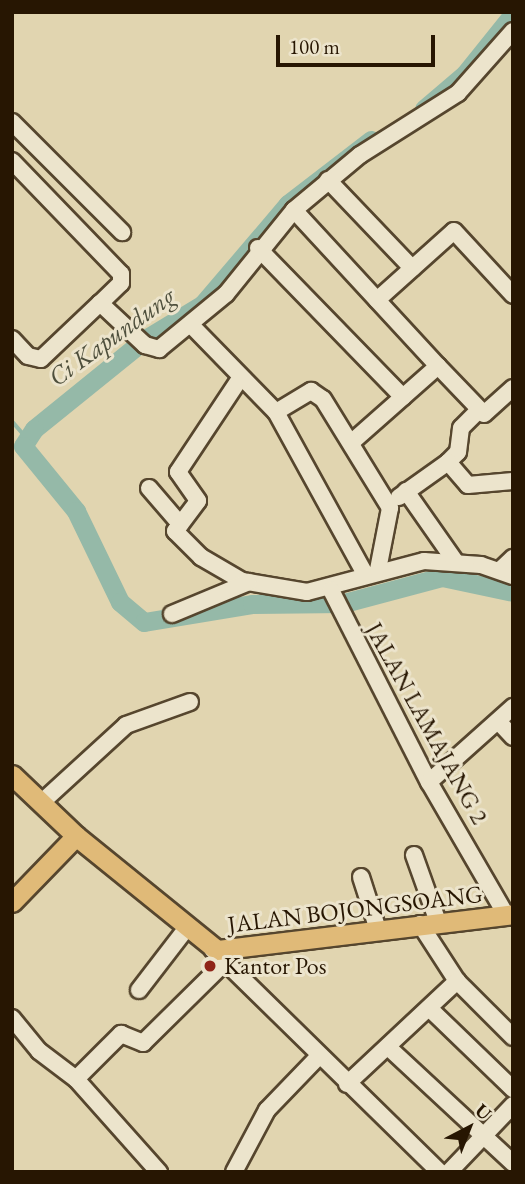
<!DOCTYPE html>
<style>
body{margin:0}
#map{position:relative;width:525px;height:1184px;overflow:hidden;background:#e1d5b0;font-family:"EB Garamond",serif}
div>[style]{position:absolute}
[style*='--x']{left:calc(var(--x)*1px);top:calc(var(--y)*1px);width:calc(var(--w)*1px);rotate:calc(var(--a)*1deg)}
.stream>*{height:3.5px;margin:-1.75px;padding:0 1.75px;transform-origin:1.75px;border-radius:1.75px;background:#95b9a8}
.river>*{height:19px;margin:-9.5px;padding:0 9.5px;transform-origin:9.5px;border-radius:9.5px;background:#95b9a8}
.roads{filter:drop-shadow(2px 0 #56462e) drop-shadow(-2px 0 #56462e) drop-shadow(0 2px #56462e) drop-shadow(0 -2px #56462e)}
.minor>*{height:16px;margin:-8px;padding:0 8px;transform-origin:8px;border-radius:8px;background:#ece4cc}
.major>*{height:19px;margin:-9.5px;padding:0 9.5px;transform-origin:9.5px;border-radius:9.5px;background:#e0ba78}
.dots>*{width:19px;height:19px;translate:-50% -50%;box-sizing:border-box;border:4px solid #ece4cc;border-radius:50%}
span{translate:-50% -50%;white-space:nowrap;text-align:center;line-height:1.15;-webkit-text-stroke:6px #ece4cc;paint-order:stroke}
.street-label{font-size:24px;color:#271602}
.poi-label{font-size:24px;color:#271602}
.left{translate:0 -50%;text-align:left}
.water-label{font-size:26px;color:#4e4f3c;font-style:italic}
.frame{position:absolute;inset:0;border:14px solid #271602;pointer-events:none}
.north{position:absolute;left:434px;top:1093px;width:70px;height:70px;-webkit-text-stroke:5px #ece4cc;paint-order:stroke;rotate:42deg;font-size:19px;font-weight:700;line-height:28px;text-align:center;color:#271602}
.north::after{content:'';display:block;margin:auto;width:24px;height:32px;background:#271602;clip-path:polygon(50% 0,100% 100%,50% 72%,0 100%)}
.scale{position:absolute;left:276px;top:35px;width:159px;height:32px;box-sizing:border-box;border:4px solid #271602;border-top:0;padding-left:9px;font-size:21px;line-height:24px;white-space:nowrap;color:#271602;-webkit-text-stroke:5px #ece4cc;paint-order:stroke}
</style>
<div id="map">
<div class="stream">
<i style="--x:12;--y:421;--w:21;--a:49"></i>
</div>
<div class="river">
<i style="--x:424;--y:109;--w:54;--a:-40.5"></i>
<i style="--x:465;--y:74;--w:77;--a:-51.3"></i>
<i style="--x:371;--y:140;--w:105;--a:142.4"></i>
<i style="--x:288;--y:204;--w:131;--a:130.4"></i>
<i style="--x:203;--y:304;--w:69;--a:148.6"></i>
<i style="--x:144;--y:340;--w:141;--a:141"></i>
<i style="--x:34;--y:429;--w:20;--a:123"></i>
<i style="--x:23;--y:446;--w:84;--a:50.8"></i>
<i style="--x:76;--y:511;--w:101;--a:64.2"></i>
<i style="--x:120;--y:602;--w:31;--a:40"></i>
<i style="--x:144;--y:622;--w:109;--a:-9.5"></i>
<i style="--x:252;--y:604;--w:92;--a:-0.6"></i>
<i style="--x:344;--y:603;--w:101;--a:-14.9"></i>
<i style="--x:442;--y:577;--w:73;--a:11.9"></i>
</div>
<div class="roads">
<div class="minor">
<i style="--x:12;--y:122;--w:156;--a:45"></i>
<i style="--x:12;--y:161;--w:157;--a:46"></i>
<i style="--x:121;--y:274;--w:9;--a:90"></i>
<i style="--x:121;--y:283;--w:29;--a:136"></i>
<i style="--x:100;--y:303;--w:62;--a:43"></i>
<i style="--x:145;--y:345;--w:15;--a:16"></i>
<i style="--x:159;--y:349;--w:87;--a:-39.4"></i>
<i style="--x:226;--y:294;--w:108;--a:-51"></i>
<i style="--x:294;--y:210;--w:86;--a:-39.8"></i>
<i style="--x:360;--y:155;--w:116;--a:-32.3"></i>
<i style="--x:458;--y:93;--w:83;--a:-48.4"></i>
<i style="--x:328;--y:180;--w:122;--a:46.3"></i>
<i style="--x:294;--y:210;--w:212;--a:47.3"></i>
<i style="--x:438;--y:366;--w:116;--a:138.5"></i>
<i style="--x:258;--y:248;--w:208;--a:45.8"></i>
<i style="--x:377;--y:300;--w:103;--a:-41.9"></i>
<i style="--x:454;--y:231;--w:87;--a:47.3"></i>
<i style="--x:192;--y:326;--w:120;--a:45.7"></i>
<i style="--x:276;--y:412;--w:185;--a:61.2"></i>
<i style="--x:12;--y:339;--w:23;--a:47"></i>
<i style="--x:28;--y:356;--w:13;--a:13"></i>
<i style="--x:41;--y:359;--w:81;--a:-43.5"></i>
<i style="--x:438;--y:366;--w:66;--a:46.2"></i>
<i style="--x:484;--y:414;--w:39;--a:-42"></i>
<i style="--x:241;--y:377;--w:114;--a:123.6"></i>
<i style="--x:178;--y:472;--w:35;--a:55"></i>
<i style="--x:198;--y:501;--w:38;--a:127"></i>
<i style="--x:175;--y:531;--w:37;--a:45"></i>
<i style="--x:201;--y:557;--w:48;--a:30.3"></i>
<i style="--x:242;--y:581;--w:66;--a:9.6"></i>
<i style="--x:307;--y:592;--w:121;--a:-14.8"></i>
<i style="--x:424;--y:561;--w:57;--a:4"></i>
<i style="--x:481;--y:565;--w:34;--a:19"></i>
<i style="--x:479;--y:410;--w:25;--a:135"></i>
<i style="--x:461;--y:428;--w:24;--a:97"></i>
<i style="--x:458;--y:452;--w:14;--a:135"></i>
<i style="--x:448;--y:462;--w:30;--a:49"></i>
<i style="--x:468;--y:485;--w:45;--a:-5.1"></i>
<i style="--x:276;--y:412;--w:41;--a:-31"></i>
<i style="--x:311;--y:391;--w:14;--a:34"></i>
<i style="--x:323;--y:399;--w:128;--a:58.4"></i>
<i style="--x:390;--y:508;--w:63;--a:101"></i>
<i style="--x:149;--y:488;--w:48;--a:49.3"></i>
<i style="--x:406;--y:491;--w:85;--a:55"></i>
<i style="--x:399;--y:497;--w:60;--a:-35.5"></i>
<i style="--x:500;--y:570;--w:18;--a:-43"></i>
<i style="--x:331;--y:590;--w:216;--a:63"></i>
<i style="--x:429;--y:782;--w:154;--a:59.9"></i>
<i style="--x:172;--y:614;--w:83;--a:-22.6"></i>
<i style="--x:498;--y:721;--w:22;--a:47"></i>
<i style="--x:429;--y:782;--w:113;--a:-41.8"></i>
<i style="--x:41;--y:803;--w:115;--a:-42.5"></i>
<i style="--x:126;--y:725;--w:68;--a:-19.8"></i>
<i style="--x:414;--y:855;--w:71;--a:70.3"></i>
<i style="--x:361;--y:877;--w:56;--a:72.2"></i>
<i style="--x:420;--y:924;--w:68;--a:57"></i>
<i style="--x:457;--y:981;--w:79;--a:45"></i>
<i style="--x:212;--y:949;--w:319;--a:44.4"></i>
<i style="--x:139;--y:990;--w:77;--a:-52.4"></i>
<i style="--x:429;--y:1008;--w:117;--a:44"></i>
<i style="--x:12;--y:1018;--w:43;--a:50.7"></i>
<i style="--x:39;--y:1051;--w:46;--a:37.1"></i>
<i style="--x:76;--y:1079;--w:64;--a:-45"></i>
<i style="--x:121;--y:1034;--w:24;--a:22"></i>
<i style="--x:143;--y:1043;--w:115;--a:-44.6"></i>
<i style="--x:388;--y:1047;--w:171;--a:42.9"></i>
<i style="--x:76;--y:1079;--w:125;--a:48.3"></i>
<i style="--x:347;--y:1084;--w:151;--a:-43.1"></i>
<i style="--x:234;--y:1172;--w:70;--a:-62"></i>
<i style="--x:267;--y:1110;--w:74;--a:-46.1"></i>
<i style="--x:449;--y:1172;--w:93;--a:-46.3"></i>
</div>
<div class="major">
<i style="--x:12;--y:775;--w:88;--a:43.6"></i>
<i style="--x:76;--y:836;--w:181;--a:39"></i>
<i style="--x:217;--y:950;--w:298;--a:-6.9"></i>
<i style="--x:12;--y:902;--w:92;--a:-45.9"></i>
</div>
</div>
<div class="dots">
<i style="left:210px;top:966px;background:#8f2418"></i>
</div>
<div class="street-label">
<span style="left:427px;top:723px;rotate:61deg">JALAN LAMAJANG 2</span>
<span style="left:355px;top:909px;rotate:-7deg">JALAN BOJONGSOANG</span>
</div>
<div class="poi-label">
<span class="left" style="left:224px;top:966px">Kantor Pos</span>
</div>
<div class="water-label">
<span style="left:112px;top:337px;rotate:-36deg">Ci Kapundung</span>
</div>
<div class="frame"></div>
<div class="north">U</div>
<div class="scale">100 m</div>
</div>
